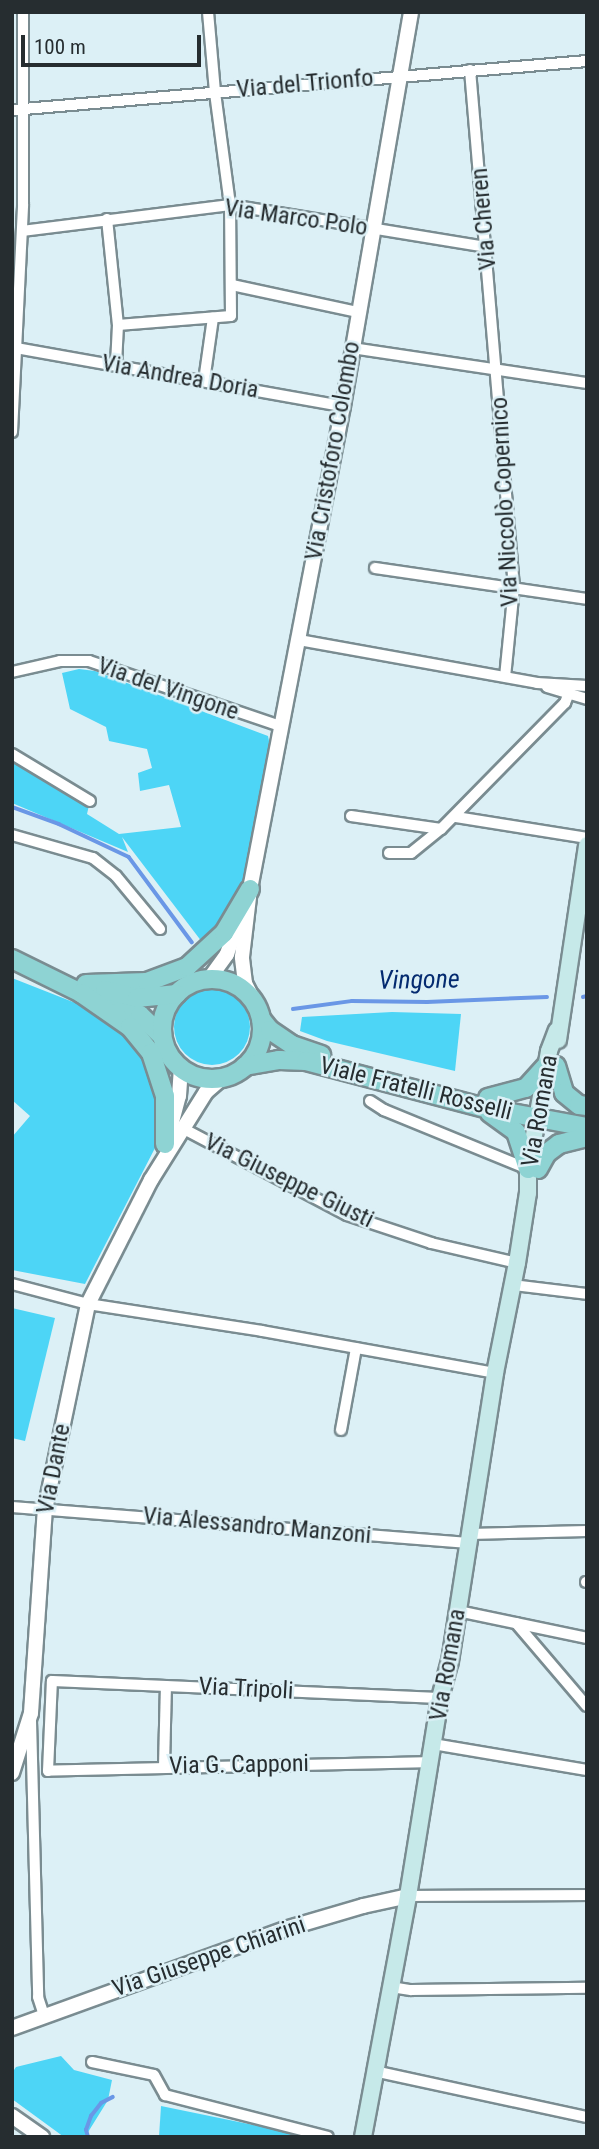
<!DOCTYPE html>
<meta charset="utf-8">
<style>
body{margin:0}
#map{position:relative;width:599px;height:2149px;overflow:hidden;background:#dcf0f6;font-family:"Roboto Condensed",sans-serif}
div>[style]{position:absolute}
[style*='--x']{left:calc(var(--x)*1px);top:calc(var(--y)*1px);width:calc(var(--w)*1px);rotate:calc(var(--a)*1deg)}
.green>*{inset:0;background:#4dd5f6}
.round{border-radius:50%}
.stream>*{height:3.5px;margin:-1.75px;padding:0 1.75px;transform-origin:1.75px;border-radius:1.75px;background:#6a97e6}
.roads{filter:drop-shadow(2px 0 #7a8c91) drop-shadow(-2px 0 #7a8c91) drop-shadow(0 2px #7a8c91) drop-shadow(0 -2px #7a8c91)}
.minor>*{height:10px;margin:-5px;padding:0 5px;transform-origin:5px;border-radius:5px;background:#fff}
.tertiary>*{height:14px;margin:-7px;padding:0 7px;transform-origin:7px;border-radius:7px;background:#fff}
.secondary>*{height:16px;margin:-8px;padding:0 8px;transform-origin:8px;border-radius:8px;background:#c6e9e9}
.primary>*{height:18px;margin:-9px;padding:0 9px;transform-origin:9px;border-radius:9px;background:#8ed3d3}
.primary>.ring{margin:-9px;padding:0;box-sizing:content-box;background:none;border:18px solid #8ed3d3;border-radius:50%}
span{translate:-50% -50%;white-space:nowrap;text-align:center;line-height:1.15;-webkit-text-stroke:5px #dcf0f6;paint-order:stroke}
.street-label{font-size:24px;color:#262d30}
.water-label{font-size:26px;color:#052b70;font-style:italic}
.frame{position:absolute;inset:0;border:14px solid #262d30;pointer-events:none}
.scale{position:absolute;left:21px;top:35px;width:180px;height:32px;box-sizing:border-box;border:4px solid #262d30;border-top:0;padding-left:9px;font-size:21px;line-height:24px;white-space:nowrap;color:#262d30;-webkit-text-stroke:5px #dcf0f6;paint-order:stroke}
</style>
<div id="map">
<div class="green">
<i style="clip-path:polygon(79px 669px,95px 671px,268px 736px,270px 746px,244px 887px,226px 923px,220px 922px,202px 942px,122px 837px,128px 852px,12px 803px,12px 759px,90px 801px,87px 814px,119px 834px,181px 827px,169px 785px,140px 791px,138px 773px,152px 768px,147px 749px,109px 741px,106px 727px,70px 709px,62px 673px)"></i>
<i style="clip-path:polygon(12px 978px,96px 1011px,137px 1044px,157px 1084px,160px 1127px,155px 1148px,85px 1284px,12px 1270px,12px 1137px,30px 1116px,12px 1100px)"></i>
<i class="round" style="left:174px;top:989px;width:76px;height:76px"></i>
<i style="clip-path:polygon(392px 1012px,461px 1014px,455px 1071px,327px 1041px,300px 1031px,302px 1017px)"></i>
<i style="clip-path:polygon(12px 1308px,55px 1318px,25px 1441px,12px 1438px)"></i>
<i style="clip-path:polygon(61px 2056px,74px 2070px,112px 2080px,108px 2100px,85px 2137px,64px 2137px,12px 2099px,12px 2073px,16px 2067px)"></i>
<i style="clip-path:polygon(161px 2106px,313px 2137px,159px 2137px)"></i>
</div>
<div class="stream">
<i style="--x:12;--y:807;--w:50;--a:19.9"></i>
<i style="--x:59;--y:824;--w:77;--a:25.2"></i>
<i style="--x:129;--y:857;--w:106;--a:53.5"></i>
<i style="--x:583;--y:997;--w:4;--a:-14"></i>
<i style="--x:293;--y:1009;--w:60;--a:-7.7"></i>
<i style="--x:352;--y:1001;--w:75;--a:0.8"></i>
<i style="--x:427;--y:1002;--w:120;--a:-2.4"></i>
<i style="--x:88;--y:2137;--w:7;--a:-106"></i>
<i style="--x:86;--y:2130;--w:15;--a:-70"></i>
<i style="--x:91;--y:2116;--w:16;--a:-52"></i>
<i style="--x:101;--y:2103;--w:13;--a:-27"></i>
</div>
<div class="roads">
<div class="minor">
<i style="--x:470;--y:70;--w:519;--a:85.14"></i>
<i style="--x:514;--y:587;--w:90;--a:95.7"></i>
<i style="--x:12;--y:110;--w:577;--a:-4.87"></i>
<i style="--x:107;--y:219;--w:107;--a:84.1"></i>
<i style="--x:118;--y:325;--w:40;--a:92.9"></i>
<i style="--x:22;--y:231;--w:210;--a:-7.1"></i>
<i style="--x:230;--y:205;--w:259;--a:9.3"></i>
<i style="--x:232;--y:285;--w:129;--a:12.1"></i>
<i style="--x:118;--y:325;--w:113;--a:-4.6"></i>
<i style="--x:231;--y:316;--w:111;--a:-90.5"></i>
<i style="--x:230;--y:205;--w:114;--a:-97.6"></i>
<i style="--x:215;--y:92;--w:80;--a:-95"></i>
<i style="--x:16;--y:348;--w:332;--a:10.1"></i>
<i style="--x:352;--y:348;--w:238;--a:8.5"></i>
<i style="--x:204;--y:381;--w:64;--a:-81.9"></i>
<i style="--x:12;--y:432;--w:228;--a:-87.2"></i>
<i style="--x:23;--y:204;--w:192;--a:-90"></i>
<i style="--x:375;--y:568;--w:214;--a:8.3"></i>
<i style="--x:299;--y:640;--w:242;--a:10.2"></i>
<i style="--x:537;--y:683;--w:50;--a:3.4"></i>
<i style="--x:12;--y:672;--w:49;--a:-12.9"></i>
<i style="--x:60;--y:661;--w:29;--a:0"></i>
<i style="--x:89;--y:661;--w:202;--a:18.8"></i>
<i style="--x:547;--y:687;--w:42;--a:16.7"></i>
<i style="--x:12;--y:754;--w:91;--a:31.1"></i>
<i style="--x:351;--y:816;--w:91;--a:8.2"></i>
<i style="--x:441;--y:829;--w:177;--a:-45.5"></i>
<i style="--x:565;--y:703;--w:9;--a:-69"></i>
<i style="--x:456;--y:817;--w:133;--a:9.1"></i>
<i style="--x:12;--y:835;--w:84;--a:15.9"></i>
<i style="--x:93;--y:858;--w:29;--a:38"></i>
<i style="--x:116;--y:876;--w:69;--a:50.3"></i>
<i style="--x:389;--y:853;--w:22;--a:0"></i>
<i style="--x:411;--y:853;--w:38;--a:-39"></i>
<i style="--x:370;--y:1101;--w:17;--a:33"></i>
<i style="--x:384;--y:1110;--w:156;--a:22.3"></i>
<i style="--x:184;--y:1129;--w:184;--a:27.8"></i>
<i style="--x:347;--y:1215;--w:89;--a:18.4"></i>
<i style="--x:431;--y:1243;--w:88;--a:13.1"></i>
<i style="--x:12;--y:1284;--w:79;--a:14.7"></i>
<i style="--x:88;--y:1304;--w:176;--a:8.8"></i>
<i style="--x:262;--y:1331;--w:237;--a:10.2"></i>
<i style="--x:513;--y:1285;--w:75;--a:6.9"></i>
<i style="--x:341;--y:1430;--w:83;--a:-79.6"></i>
<i style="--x:12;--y:1507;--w:458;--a:4.5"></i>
<i style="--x:470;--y:1534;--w:117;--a:-1.5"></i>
<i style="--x:586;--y:1582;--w:1;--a:0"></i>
<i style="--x:458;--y:1611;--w:132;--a:11.8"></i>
<i style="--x:516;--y:1623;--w:109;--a:49.5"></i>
<i style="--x:31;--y:1721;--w:276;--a:88.5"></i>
<i style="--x:38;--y:1997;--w:19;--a:72"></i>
<i style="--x:433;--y:1744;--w:156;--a:9.6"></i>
<i style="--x:430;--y:1762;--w:382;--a:178.7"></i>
<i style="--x:48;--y:1771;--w:90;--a:-87.5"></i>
<i style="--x:52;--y:1681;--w:388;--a:2.5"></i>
<i style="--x:164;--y:1766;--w:80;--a:-88.6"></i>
<i style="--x:408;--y:1896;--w:179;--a:-0.3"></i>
<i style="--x:391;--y:1987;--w:20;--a:9"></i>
<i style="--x:411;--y:1990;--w:176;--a:-0.7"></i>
<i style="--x:92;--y:2062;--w:63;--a:11.8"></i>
<i style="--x:154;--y:2075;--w:23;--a:61"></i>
<i style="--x:165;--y:2095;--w:168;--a:14.4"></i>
<i style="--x:374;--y:2071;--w:218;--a:12.2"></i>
</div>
<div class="tertiary">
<i style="--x:209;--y:979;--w:31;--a:-54"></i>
<i style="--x:227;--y:954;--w:36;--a:-71"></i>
<i style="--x:256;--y:1005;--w:25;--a:-117"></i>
<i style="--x:245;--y:983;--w:26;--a:-97"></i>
<i style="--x:242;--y:957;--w:68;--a:-83.3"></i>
<i style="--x:250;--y:889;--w:492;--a:-79.1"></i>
<i style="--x:343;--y:406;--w:400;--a:-80.2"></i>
<i style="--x:169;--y:1133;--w:38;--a:-75"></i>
<i style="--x:179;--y:1096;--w:28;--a:-86"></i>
<i style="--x:12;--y:1773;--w:63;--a:-72.4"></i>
<i style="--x:31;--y:1713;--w:203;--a:-86.1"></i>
<i style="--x:45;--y:1510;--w:210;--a:-78.2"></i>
<i style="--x:88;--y:1304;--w:139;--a:-63.1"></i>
<i style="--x:151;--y:1180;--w:104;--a:-58"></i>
<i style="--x:206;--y:1092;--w:23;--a:-41"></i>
<i style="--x:12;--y:2028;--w:290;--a:-19.9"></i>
<i style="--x:285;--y:1929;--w:81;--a:-16.4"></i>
<i style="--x:363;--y:1906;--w:46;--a:-12.5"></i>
<i style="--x:12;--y:2116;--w:37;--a:35"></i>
</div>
<div class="secondary">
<i style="--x:558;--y:1040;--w:197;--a:-81.5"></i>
<i style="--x:363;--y:2137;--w:245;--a:-79.4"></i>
<i style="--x:408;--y:1896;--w:201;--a:-80.8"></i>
<i style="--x:440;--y:1698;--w:38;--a:-75"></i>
<i style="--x:450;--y:1661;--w:291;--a:-81.1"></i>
<i style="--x:495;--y:1373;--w:112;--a:-78.7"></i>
<i style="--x:517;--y:1263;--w:71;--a:-81.1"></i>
<i style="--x:528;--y:1193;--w:24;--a:-90"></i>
<i style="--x:528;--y:1169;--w:120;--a:-79.9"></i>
<i style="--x:549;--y:1051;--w:22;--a:-69"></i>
</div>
<div class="primary">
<i style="--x:12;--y:959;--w:77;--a:26.2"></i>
<i style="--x:81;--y:993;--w:63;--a:20.4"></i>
<i style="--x:140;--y:1015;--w:30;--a:44"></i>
<i class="ring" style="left:162px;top:979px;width:82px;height:82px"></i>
<i style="--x:86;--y:984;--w:61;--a:-1.9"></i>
<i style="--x:147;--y:982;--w:43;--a:-20.6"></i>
<i style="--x:187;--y:967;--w:50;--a:-42.6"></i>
<i style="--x:224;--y:933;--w:51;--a:-59.4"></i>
<i style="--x:105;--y:990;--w:33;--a:14"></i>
<i style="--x:137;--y:998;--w:40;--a:-5.7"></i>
<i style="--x:81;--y:993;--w:60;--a:34.8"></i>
<i style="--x:130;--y:1027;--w:33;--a:51"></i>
<i style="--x:151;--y:1053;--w:45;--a:72"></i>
<i style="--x:165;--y:1096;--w:48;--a:90"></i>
<i style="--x:261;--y:1019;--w:14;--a:51"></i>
<i style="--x:270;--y:1030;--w:27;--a:34"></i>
<i style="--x:292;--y:1045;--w:31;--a:19"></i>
<i style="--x:245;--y:1066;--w:35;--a:-10"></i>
<i style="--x:279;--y:1060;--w:27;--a:2"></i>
<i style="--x:306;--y:1061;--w:185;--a:14.7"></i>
<i style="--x:485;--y:1108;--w:104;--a:10.6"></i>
<i style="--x:556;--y:1066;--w:28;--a:73"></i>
<i style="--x:564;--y:1093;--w:19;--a:39"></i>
<i style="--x:579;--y:1105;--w:8;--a:7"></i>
<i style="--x:488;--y:1098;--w:39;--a:-15"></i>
<i style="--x:526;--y:1088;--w:31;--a:-48"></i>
<i style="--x:490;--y:1113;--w:32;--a:36"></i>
<i style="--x:516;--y:1132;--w:39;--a:72"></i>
<i style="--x:538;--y:1169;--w:18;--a:-61"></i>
<i style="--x:547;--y:1153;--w:15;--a:-37"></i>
<i style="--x:559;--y:1144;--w:29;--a:-14"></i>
</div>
</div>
<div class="street-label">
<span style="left:305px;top:84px;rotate:-5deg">Via del Trionfo</span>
<span style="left:296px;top:218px;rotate:8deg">Via Marco Polo</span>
<span style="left:484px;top:219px;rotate:-95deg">Via Cheren</span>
<span style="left:180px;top:377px;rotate:10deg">Via Andrea Doria</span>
<span style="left:333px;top:451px;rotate:-80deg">Via Cristoforo Colombo</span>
<span style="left:505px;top:502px;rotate:-93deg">Via Niccolò Copernico</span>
<span style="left:168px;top:689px;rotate:19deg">Via del Vingone</span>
<span style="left:416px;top:1089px;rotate:14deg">Viale Fratelli Rosselli</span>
<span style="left:540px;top:1111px;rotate:-80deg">Via Romana</span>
<span style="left:289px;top:1181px;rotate:26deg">Via Giuseppe Giusti</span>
<span style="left:54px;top:1469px;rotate:-79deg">Via Dante</span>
<span style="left:257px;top:1526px;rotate:5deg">Via Alessandro Manzoni</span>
<span style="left:448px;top:1665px;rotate:-80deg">Via Romana</span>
<span style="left:246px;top:1689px;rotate:3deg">Via Tripoli</span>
<span style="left:239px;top:1765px;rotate:-1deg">Via G. Capponi</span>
<span style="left:209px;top:1957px;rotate:-19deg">Via Giuseppe Chiarini</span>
</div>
<div class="water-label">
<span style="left:419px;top:980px;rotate:-1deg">Vingone</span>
</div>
<div class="frame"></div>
<div class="scale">100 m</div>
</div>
